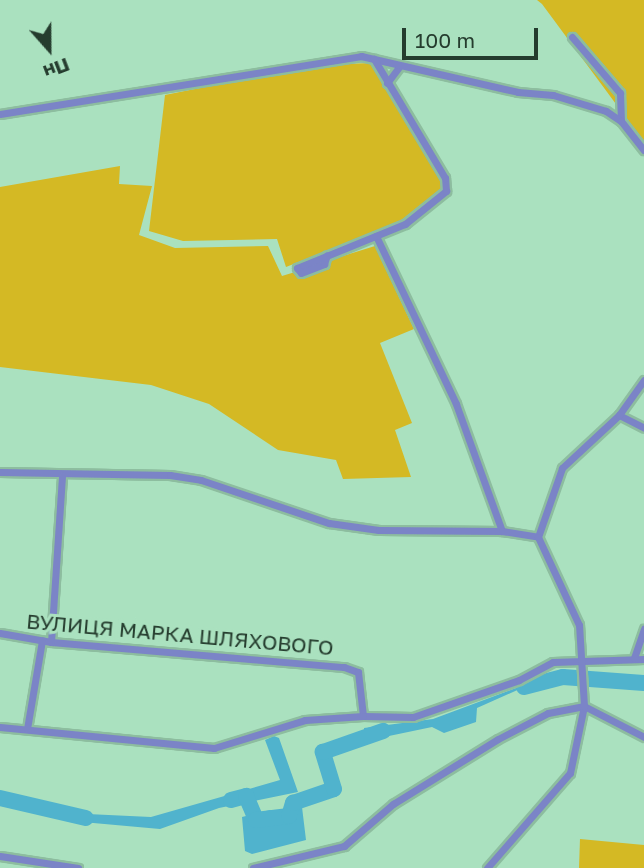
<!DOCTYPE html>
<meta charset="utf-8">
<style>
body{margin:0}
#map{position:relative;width:644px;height:868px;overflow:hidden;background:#aae1bf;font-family:"Golos Text",sans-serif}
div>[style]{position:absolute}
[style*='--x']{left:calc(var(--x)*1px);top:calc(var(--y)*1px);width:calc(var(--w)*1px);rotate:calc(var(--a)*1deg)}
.green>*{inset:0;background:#d4b924}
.water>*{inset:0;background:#50b3cd}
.river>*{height:16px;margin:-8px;padding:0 8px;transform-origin:8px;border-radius:8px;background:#50b3cd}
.roads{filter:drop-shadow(2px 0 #8dbd9f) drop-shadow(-2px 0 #8dbd9f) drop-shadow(0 2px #8dbd9f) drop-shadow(0 -2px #8dbd9f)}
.minor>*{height:7px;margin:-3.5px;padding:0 3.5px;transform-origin:3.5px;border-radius:3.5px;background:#7b84c7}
span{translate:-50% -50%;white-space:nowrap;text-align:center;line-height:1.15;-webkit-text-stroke:6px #aae1bf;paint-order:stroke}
.street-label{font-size:21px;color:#253c2e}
.north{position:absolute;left:14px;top:14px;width:70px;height:70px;-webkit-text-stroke:5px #aae1bf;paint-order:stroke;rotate:159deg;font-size:19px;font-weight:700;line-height:28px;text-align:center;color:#253c2e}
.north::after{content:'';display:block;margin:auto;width:24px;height:32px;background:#253c2e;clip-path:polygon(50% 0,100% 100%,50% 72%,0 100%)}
.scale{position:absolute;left:402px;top:28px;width:136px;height:32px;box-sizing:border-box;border:4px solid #253c2e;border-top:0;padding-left:9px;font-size:21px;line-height:24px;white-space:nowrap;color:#253c2e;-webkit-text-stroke:5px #aae1bf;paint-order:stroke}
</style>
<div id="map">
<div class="green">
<i style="clip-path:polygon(537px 0,644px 0,644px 142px,542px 4px)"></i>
<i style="clip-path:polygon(372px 63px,442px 183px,441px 191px,408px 219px,286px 267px,277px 239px,183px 241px,149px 231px,165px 95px,315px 65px)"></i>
<i style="clip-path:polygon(120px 166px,119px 184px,152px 186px,139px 235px,175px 248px,268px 246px,282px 276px,295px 272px,300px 277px,327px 268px,330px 260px,375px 246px,414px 329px,380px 343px,412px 423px,395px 430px,411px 477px,343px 479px,336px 460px,278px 450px,209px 404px,151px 385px,0 367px,0 187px)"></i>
<i style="clip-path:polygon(580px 839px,644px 845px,644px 868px,579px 868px)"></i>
</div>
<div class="water">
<i style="clip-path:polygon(551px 675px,477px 708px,476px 722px,444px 733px,432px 727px,365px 741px,364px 728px,433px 719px)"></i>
<i style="clip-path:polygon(274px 736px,279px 738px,298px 792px,219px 808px,160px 829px,71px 821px,66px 813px,151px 817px,280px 780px,265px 740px)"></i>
<i style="clip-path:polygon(297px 804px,302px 807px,306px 840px,252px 854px,245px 851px,242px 817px,270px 810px,277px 813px)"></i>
</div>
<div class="river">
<i style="--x:524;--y:687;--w:40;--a:-14.4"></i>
<i style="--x:563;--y:677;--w:81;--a:4.2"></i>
<i style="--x:0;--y:798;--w:88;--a:13.1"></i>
<i style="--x:231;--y:800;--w:16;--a:-15"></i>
<i style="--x:246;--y:796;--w:26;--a:67"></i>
<i style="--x:256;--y:820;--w:33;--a:-7"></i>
<i style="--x:289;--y:816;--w:14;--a:-73"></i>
<i style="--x:293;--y:803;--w:43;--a:-18.9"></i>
<i style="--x:334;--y:789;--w:39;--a:-107"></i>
<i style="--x:323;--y:752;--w:64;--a:-19.3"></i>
</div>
<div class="roads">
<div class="minor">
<i style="--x:572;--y:37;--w:74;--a:49.4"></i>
<i style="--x:620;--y:93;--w:28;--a:88"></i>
<i style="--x:387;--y:83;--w:21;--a:-53"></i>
<i style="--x:0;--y:114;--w:366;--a:-9.1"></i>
<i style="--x:361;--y:56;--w:161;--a:12.9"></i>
<i style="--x:518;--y:92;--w:35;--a:5"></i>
<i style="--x:553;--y:95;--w:55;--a:16.8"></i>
<i style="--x:606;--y:111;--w:18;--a:34"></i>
<i style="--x:621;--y:121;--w:37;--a:52"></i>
<i style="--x:376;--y:236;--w:186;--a:64.5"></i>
<i style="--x:456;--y:404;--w:135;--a:70.1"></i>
<i style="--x:297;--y:268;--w:117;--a:-22.2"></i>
<i style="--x:405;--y:224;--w:53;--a:-38.8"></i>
<i style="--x:446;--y:191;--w:13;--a:-94"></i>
<i style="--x:445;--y:178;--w:139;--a:-120.8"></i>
<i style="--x:297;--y:268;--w:6;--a:51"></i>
<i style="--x:301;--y:273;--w:25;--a:-21"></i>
<i style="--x:324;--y:264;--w:9;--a:-72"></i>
<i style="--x:619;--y:415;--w:28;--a:27"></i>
<i style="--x:0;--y:472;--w:170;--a:1"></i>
<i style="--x:170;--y:475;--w:31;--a:9"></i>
<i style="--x:201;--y:480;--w:135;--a:18.6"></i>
<i style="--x:329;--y:523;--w:50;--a:8"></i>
<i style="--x:379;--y:530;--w:123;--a:0.5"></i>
<i style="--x:502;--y:531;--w:36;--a:9"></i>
<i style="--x:538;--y:537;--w:73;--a:-70.8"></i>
<i style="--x:562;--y:468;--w:78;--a:-42.9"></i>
<i style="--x:619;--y:415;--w:43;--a:-54.5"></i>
<i style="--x:0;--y:633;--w:52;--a:10"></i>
<i style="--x:51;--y:642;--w:294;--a:4.9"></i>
<i style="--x:344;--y:667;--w:15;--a:20"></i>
<i style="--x:358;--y:672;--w:44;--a:83.5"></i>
<i style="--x:363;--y:716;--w:50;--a:1.1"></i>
<i style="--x:413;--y:717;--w:112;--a:-19.2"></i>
<i style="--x:519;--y:680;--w:38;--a:-28"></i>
<i style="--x:553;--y:662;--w:91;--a:-1.9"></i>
<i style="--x:51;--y:642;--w:167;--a:-86.2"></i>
<i style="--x:634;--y:658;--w:31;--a:-71"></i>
<i style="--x:584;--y:706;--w:68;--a:27.3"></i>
<i style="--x:0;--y:727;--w:215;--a:5.6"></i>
<i style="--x:214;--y:748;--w:95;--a:-17.1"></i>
<i style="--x:305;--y:720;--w:58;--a:-3.9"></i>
<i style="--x:27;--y:729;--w:90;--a:-80.4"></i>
<i style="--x:0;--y:856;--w:79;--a:8.7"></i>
<i style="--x:253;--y:868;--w:94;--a:-13.6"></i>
<i style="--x:344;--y:846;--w:65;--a:-40.6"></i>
<i style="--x:393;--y:804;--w:123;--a:-31.8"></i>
<i style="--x:498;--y:739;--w:56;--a:-27.5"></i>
<i style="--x:548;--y:713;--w:37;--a:-11"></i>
<i style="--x:487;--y:868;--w:126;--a:-48.9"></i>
<i style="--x:570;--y:773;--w:68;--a:-78.2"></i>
<i style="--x:584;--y:706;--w:81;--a:-93.5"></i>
<i style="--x:579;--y:625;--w:97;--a:-115"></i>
</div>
</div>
<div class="street-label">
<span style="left:180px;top:634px;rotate:5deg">ВУЛИЦЯ МАРКА ШЛЯХОВОГО</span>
</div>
<div class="north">Пн</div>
<div class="scale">100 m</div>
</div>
